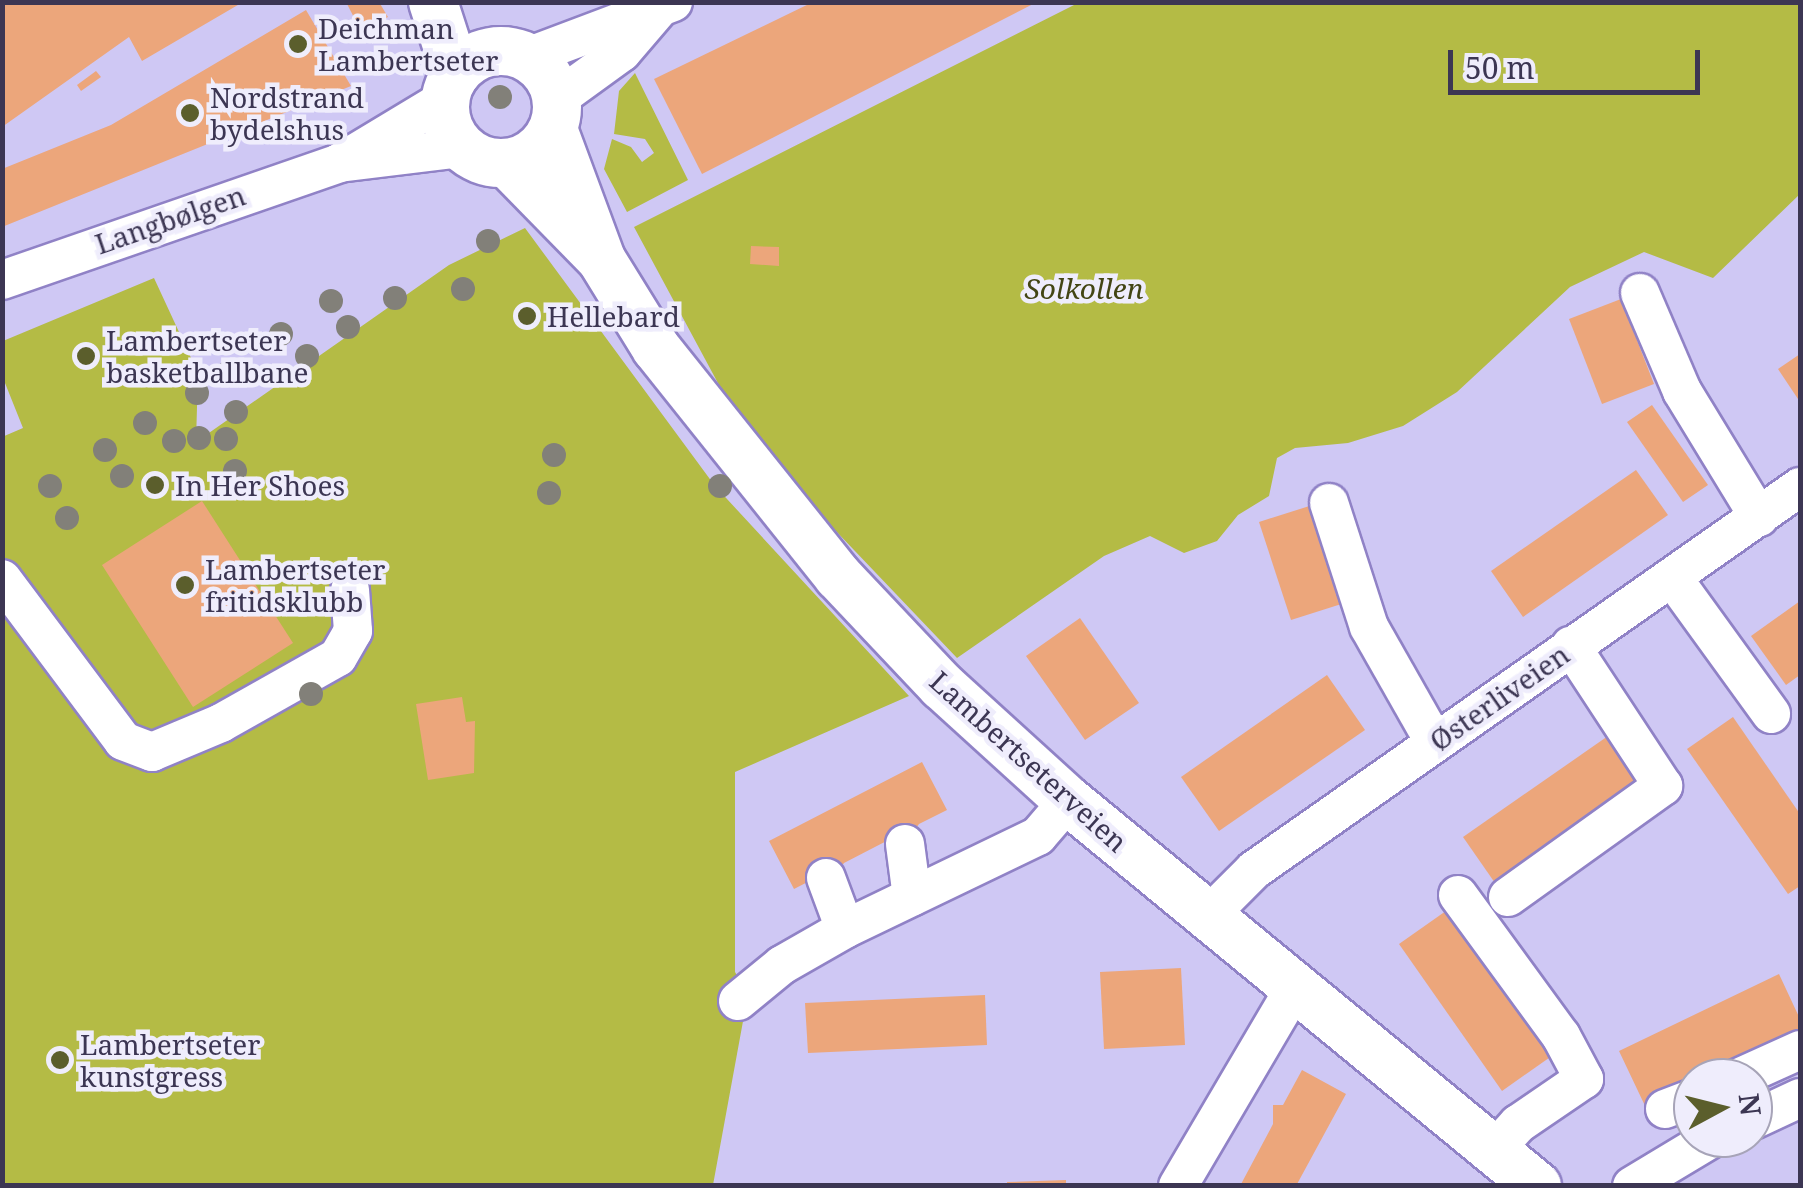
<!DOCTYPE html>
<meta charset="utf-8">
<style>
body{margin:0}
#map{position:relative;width:1803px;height:1188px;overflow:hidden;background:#cfc8f4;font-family:"Noto Serif",serif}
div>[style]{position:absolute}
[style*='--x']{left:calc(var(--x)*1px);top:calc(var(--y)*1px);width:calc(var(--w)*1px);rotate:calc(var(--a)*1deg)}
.green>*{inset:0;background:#b4bb45}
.building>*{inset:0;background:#eca67b}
.roads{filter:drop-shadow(2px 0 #9082c6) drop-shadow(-2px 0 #9082c6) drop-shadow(0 2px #9082c6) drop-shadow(0 -2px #9082c6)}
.minor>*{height:38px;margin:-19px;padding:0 19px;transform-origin:19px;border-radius:19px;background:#fff}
.major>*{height:48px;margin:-24px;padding:0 24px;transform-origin:24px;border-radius:24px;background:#fff}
.major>.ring{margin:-24px;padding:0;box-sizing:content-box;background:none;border:48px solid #fff;border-radius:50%}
.trees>*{width:24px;height:24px;margin:-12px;border-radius:50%;background:#828079}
.dots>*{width:28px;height:28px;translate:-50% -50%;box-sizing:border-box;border:5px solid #efedfc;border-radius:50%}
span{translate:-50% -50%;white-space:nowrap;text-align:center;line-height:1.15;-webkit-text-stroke:9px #efedfc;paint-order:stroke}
.poi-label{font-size:28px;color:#3c3653}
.left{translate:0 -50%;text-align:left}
.street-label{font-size:28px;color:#3c3653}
.park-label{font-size:28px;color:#434514;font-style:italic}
.frame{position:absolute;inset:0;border:5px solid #3c3653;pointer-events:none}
.north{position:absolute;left:1673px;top:1058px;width:100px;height:100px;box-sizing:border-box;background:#efedfc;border:2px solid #a7a4b8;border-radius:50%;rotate:83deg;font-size:28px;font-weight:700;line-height:40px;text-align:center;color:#3c3653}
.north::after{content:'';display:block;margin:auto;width:35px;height:45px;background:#5b5e2c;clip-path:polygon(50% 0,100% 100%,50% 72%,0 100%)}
.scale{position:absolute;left:1448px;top:50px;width:252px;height:45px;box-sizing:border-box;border:5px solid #3c3653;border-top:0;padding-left:12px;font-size:30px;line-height:35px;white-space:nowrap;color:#3c3653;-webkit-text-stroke:8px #efedfc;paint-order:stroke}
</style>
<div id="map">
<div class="green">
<i style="clip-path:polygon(1078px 3px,1800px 3px,1800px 194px,1713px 278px,1644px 252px,1570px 287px,1457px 392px,1403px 426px,1348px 443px,1295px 448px,1277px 458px,1269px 496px,1238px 515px,1217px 541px,1184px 553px,1150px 536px,1104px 556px,957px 658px,833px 528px,719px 385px,634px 227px)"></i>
<i style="clip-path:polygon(635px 73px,688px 180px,627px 212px,604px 169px,612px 139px,631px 147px,642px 162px,654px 153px,645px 139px,614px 134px,619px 91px)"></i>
<i style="clip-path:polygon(525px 228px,715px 486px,909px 696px,735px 772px,735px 972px,748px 994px,713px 1185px,3px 1186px,2px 437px,23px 428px,3px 378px,3px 341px,154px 278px,198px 373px,196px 442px,449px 265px)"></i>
</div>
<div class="building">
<i style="clip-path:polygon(2px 2px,73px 3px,243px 2px,142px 61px,129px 37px,2px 127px)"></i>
<i style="clip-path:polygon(346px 2px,379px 2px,388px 17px,361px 31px)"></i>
<i style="clip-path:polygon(813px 2px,1037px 2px,702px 174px,654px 79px)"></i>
<i style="clip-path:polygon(306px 10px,351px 86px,2px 227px,2px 169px,111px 125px)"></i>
<i style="clip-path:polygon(96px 71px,101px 77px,81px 91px,77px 85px)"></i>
<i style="clip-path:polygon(751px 246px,779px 247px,779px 266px,750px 264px)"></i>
<i style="clip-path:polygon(1621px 299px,1654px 384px,1602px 404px,1569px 319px)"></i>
<i style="clip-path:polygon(1800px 354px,1800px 402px,1778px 369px)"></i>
<i style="clip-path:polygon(1652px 405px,1708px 485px,1683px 502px,1627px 422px)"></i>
<i style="clip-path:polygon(1636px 470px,1668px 515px,1523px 617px,1491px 571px)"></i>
<i style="clip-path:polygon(202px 501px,293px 643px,193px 707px,102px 565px)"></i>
<i style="clip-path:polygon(1322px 502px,1354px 600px,1291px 620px,1259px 522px)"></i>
<i style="clip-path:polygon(1800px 601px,1800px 675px,1786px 685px,1751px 636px)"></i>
<i style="clip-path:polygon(1080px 618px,1139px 703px,1085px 740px,1026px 656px)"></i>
<i style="clip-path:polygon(1327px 675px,1365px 730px,1219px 831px,1181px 777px)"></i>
<i style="clip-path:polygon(462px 697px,466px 722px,475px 721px,474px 773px,428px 780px,416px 704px)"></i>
<i style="clip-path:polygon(1733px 717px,1800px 814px,1800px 886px,1788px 894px,1687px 749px)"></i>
<i style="clip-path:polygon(1608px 736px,1640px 781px,1495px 883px,1463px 837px)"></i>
<i style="clip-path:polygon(922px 762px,947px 810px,919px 824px,909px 838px,902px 833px,844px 863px,833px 878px,827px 872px,794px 889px,769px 841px)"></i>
<i style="clip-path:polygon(1453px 906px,1556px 1053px,1502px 1091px,1399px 944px)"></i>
<i style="clip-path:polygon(1181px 968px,1185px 1045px,1104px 1049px,1100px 972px)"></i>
<i style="clip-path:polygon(1779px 974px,1800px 1019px,1800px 1036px,1714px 1078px,1693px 1078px,1693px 1088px,1647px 1110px,1619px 1051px)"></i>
<i style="clip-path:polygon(985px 995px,987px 1045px,808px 1053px,805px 1003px)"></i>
<i style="clip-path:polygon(1302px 1070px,1346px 1094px,1296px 1186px,1240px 1186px,1273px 1124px,1273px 1105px,1283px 1105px)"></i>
<i style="clip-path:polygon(1066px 1180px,1066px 1186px,1007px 1186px,1007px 1182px)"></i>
</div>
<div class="roads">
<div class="minor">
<i style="--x:527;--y:57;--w:156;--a:-20.6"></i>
<i style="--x:557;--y:99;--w:80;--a:-35.9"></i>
<i style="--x:622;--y:52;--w:54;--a:-49.5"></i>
<i style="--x:339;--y:163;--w:124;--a:-31.1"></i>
<i style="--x:2;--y:280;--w:357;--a:-19.1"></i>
<i style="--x:339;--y:163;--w:124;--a:-7"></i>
<i style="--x:1640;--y:293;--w:107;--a:66.8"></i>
<i style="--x:1682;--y:391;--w:148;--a:58.6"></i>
<i style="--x:1329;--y:503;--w:130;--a:72.1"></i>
<i style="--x:1369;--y:627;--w:133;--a:60.4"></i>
<i style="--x:1672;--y:577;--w:169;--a:54.1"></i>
<i style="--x:2;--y:579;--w:202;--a:53.2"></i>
<i style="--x:123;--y:741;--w:31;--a:21"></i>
<i style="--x:152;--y:752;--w:75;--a:-22.8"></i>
<i style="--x:221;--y:723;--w:134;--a:-29.4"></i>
<i style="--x:338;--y:657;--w:30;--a:-60"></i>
<i style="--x:353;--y:631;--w:41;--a:-94.2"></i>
<i style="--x:905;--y:844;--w:53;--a:82.5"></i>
<i style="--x:826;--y:878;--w:54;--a:69.6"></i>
<i style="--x:1458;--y:895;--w:175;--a:53.9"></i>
<i style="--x:1561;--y:1036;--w:49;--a:61.9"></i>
<i style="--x:1584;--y:1079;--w:80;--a:145.7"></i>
<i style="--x:1518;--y:1124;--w:36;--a:132"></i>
<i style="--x:1508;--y:897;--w:191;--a:-35.6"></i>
<i style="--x:1663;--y:786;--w:168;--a:-123.3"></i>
<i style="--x:1207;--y:917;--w:66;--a:-45"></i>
<i style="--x:1254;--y:870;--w:667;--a:-35.05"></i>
<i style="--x:738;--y:1001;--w:57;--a:-39.3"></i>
<i style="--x:782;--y:965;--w:73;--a:-29.7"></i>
<i style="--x:845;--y:929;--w:214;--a:-25.7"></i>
<i style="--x:1038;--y:836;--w:46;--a:-49.4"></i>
<i style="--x:1738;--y:1078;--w:68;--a:-24.3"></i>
<i style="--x:1665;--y:1109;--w:30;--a:-21"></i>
<i style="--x:1753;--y:1120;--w:52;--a:-25.1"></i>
<i style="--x:1178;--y:1186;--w:229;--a:-59.5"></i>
<i style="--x:1632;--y:1186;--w:93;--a:-31"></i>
</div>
<div class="major">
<i style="--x:433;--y:2;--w:75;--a:72.1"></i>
<i class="ring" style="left:445px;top:51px;width:64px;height:64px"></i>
<i style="--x:553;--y:129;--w:139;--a:69.7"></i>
<i style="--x:601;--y:259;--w:105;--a:58.3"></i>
<i style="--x:656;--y:348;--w:292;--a:51.4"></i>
<i style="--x:838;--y:576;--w:151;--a:46.6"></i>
<i style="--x:942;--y:686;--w:166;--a:42.3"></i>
<i style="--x:1065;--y:798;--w:611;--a:39.42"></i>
<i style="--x:508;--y:164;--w:129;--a:45.6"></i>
</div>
</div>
<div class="trees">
<i style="left:500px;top:97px"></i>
<i style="left:488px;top:241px"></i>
<i style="left:463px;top:289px"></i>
<i style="left:395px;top:298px"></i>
<i style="left:331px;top:301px"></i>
<i style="left:348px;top:327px"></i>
<i style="left:281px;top:334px"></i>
<i style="left:307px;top:356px"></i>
<i style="left:230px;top:371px"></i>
<i style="left:197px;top:393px"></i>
<i style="left:236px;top:412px"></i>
<i style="left:145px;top:423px"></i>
<i style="left:199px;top:438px"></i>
<i style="left:226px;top:439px"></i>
<i style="left:174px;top:441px"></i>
<i style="left:105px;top:450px"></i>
<i style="left:554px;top:455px"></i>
<i style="left:235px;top:471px"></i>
<i style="left:122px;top:476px"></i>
<i style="left:50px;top:486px"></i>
<i style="left:720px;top:486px"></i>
<i style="left:549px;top:493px"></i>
<i style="left:67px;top:518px"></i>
<i style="left:311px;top:694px"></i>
</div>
<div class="dots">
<i style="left:298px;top:44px;background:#5b5e2c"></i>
<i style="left:190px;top:113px;background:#5b5e2c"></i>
<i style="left:527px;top:316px;background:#5b5e2c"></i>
<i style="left:86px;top:356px;background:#5b5e2c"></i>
<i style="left:155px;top:485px;background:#5b5e2c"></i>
<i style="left:185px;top:585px;background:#5b5e2c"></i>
<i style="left:60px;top:1060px;background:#5b5e2c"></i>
</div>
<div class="poi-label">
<span class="left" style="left:318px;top:44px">Deichman<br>Lambertseter</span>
<span class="left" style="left:210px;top:113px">Nordstrand<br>bydelshus</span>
<span class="left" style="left:547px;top:316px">Hellebard</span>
<span class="left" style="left:106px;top:356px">Lambertseter<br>basketballbane</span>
<span class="left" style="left:175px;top:485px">In Her Shoes</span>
<span class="left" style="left:205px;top:585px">Lambertseter<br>fritidsklubb</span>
<span class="left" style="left:80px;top:1060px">Lambertseter<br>kunstgress</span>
</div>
<div class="street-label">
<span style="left:170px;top:219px;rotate:-19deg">Langbølgen</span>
<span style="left:1499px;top:697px;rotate:-35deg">Østerliveien</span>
<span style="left:1029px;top:761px;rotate:42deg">Lambertseterveien</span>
</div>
<div class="park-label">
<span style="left:1084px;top:288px">Solkollen</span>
</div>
<div class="frame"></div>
<div class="north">N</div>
<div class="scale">50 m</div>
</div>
